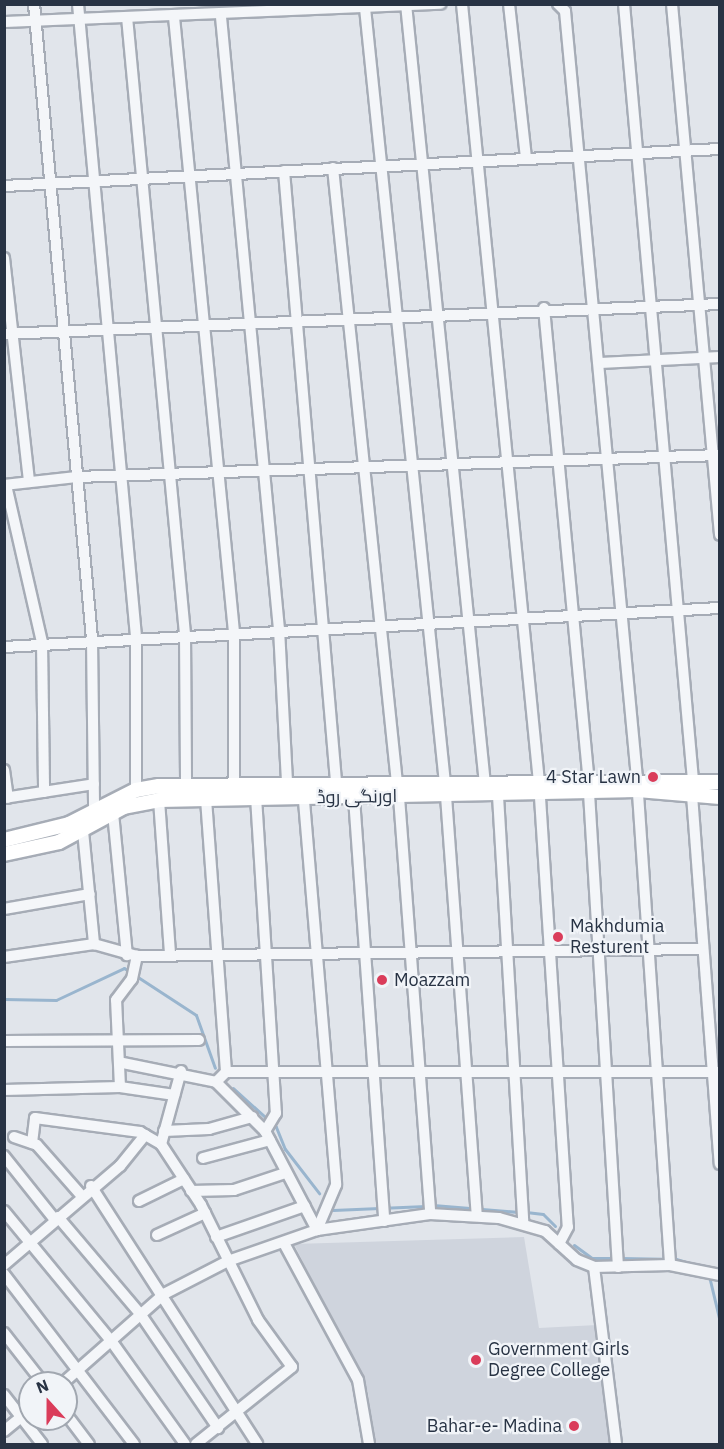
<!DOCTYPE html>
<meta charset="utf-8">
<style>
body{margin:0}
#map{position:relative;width:724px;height:1449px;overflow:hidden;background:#e1e5eb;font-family:"IBM Plex Sans",Cairo,sans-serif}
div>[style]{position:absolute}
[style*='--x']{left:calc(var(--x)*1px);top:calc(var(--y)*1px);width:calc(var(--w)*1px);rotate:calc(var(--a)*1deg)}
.built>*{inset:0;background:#cfd4dd}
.stream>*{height:3px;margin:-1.5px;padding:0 1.5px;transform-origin:1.5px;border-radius:1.5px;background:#99b5ce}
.roads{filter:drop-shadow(2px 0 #a6acb6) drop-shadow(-2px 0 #a6acb6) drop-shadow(0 2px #a6acb6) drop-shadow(0 -2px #a6acb6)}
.minor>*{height:10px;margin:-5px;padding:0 5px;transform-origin:5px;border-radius:5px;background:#f4f6f9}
.major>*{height:14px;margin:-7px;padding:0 7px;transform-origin:7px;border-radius:7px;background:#fff}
.dots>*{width:16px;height:16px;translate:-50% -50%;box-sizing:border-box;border:3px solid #f1f4f8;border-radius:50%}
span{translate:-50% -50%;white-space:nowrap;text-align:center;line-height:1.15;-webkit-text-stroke:4.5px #f1f4f8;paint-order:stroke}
.poi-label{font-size:18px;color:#283344}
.right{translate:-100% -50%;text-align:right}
.left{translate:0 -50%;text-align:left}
.street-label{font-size:18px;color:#283344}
.frame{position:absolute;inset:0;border:6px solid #283344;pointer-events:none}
.north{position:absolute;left:18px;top:1371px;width:60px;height:60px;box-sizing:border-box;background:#f1f4f8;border:2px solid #a1a7b0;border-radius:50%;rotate:339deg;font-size:16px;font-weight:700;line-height:24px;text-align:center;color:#283344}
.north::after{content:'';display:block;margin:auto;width:21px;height:27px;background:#da3c5a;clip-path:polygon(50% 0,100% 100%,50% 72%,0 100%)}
</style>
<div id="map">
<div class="built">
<i style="clip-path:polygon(524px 1237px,539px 1328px,597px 1325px,610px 1444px,373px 1444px,368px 1392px,294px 1244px)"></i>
</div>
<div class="stream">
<i style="--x:4;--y:999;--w:52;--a:1.1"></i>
<i style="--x:56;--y:1000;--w:75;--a:-25.2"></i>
<i style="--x:124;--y:968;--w:86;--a:33.1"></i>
<i style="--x:196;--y:1015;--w:56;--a:70.3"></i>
<i style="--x:233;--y:1088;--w:58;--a:42.2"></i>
<i style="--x:276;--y:1127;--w:24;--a:68"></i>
<i style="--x:285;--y:1149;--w:56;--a:52.3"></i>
<i style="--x:433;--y:1205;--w:86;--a:4.7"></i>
<i style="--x:333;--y:1210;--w:93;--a:-2.5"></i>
<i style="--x:526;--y:1212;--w:17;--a:7"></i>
<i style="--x:543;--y:1214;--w:17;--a:45"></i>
<i style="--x:574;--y:1245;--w:22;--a:36"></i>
<i style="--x:592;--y:1258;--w:21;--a:0"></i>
<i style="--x:620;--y:1258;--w:56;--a:1"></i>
<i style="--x:676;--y:1259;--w:24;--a:17"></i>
<i style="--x:709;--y:1276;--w:47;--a:76.6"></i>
</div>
<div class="roads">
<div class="minor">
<i style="--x:34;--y:4;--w:638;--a:84.78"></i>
<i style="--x:92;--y:639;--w:173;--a:89.3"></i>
<i style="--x:78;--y:4;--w:636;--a:84.76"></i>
<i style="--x:136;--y:637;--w:153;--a:90"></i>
<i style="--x:406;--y:4;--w:784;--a:84.22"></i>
<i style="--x:462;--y:4;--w:782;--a:84.35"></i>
<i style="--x:539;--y:782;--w:446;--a:86.3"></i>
<i style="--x:568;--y:1227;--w:19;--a:118"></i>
<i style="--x:509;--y:4;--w:156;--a:83.7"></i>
<i style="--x:558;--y:4;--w:10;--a:45"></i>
<i style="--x:565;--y:11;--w:771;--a:84.64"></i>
<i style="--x:637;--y:779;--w:487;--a:86.1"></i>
<i style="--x:624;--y:4;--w:779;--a:84.92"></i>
<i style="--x:672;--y:4;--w:533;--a:84.83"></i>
<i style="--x:365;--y:8;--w:779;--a:84.11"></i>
<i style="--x:127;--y:17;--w:620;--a:84.63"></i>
<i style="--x:185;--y:634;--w:151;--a:89.6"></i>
<i style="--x:174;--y:17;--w:618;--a:84.43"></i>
<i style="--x:234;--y:632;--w:151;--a:90"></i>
<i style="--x:221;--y:17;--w:615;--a:84.59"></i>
<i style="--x:279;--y:629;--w:153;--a:87"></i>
<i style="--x:4;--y:22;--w:437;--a:-2.4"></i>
<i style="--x:333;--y:168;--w:618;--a:84.06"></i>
<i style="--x:284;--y:171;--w:612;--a:85.13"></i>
<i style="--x:4;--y:186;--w:717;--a:-2.96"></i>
<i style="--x:4;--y:258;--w:225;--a:83.6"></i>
<i style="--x:544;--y:308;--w:474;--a:84.6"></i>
<i style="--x:4;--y:334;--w:717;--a:-2.4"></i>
<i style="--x:600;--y:363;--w:120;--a:-2.9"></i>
<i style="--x:4;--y:485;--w:73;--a:-6.3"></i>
<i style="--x:77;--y:477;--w:643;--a:-1.96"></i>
<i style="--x:6;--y:485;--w:161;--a:77.1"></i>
<i style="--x:42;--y:642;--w:150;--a:89.2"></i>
<i style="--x:4;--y:647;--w:717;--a:-3.12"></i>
<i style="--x:4;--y:770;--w:28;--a:82"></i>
<i style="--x:303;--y:789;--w:397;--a:85.2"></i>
<i style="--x:336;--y:1185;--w:49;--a:112.9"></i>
<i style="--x:589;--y:793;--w:475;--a:86.5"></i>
<i style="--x:692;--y:795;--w:370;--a:85.7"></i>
<i style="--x:446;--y:796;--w:421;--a:85.8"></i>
<i style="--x:498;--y:796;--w:427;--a:86.6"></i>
<i style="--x:256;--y:797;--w:317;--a:86.4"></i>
<i style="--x:276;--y:1113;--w:21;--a:121"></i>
<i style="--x:399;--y:797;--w:418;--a:85.7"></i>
<i style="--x:4;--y:798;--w:91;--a:-8.8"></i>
<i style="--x:354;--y:798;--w:424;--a:85.9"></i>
<i style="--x:206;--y:799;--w:274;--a:85.8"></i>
<i style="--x:159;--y:800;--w:155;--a:85.9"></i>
<i style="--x:113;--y:813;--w:143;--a:84.4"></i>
<i style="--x:83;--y:831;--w:114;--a:84.4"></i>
<i style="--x:4;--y:909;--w:87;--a:-9.9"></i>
<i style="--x:4;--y:957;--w:91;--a:-8.2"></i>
<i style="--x:94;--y:944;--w:45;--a:15.6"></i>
<i style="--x:137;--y:956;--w:564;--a:-0.71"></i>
<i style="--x:4;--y:1041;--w:195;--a:-0.3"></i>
<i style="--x:123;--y:1063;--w:95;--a:11.5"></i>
<i style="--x:216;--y:1082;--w:69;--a:45"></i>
<i style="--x:265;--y:1131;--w:112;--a:62.3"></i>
<i style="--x:181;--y:1071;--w:76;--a:105.3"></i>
<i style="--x:161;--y:1144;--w:73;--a:56.7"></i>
<i style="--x:201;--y:1205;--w:128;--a:63.6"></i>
<i style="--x:258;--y:1320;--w:58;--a:54.1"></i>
<i style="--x:292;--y:1367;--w:123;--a:141.3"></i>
<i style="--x:216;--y:1082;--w:14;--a:-45"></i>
<i style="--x:226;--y:1072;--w:494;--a:0"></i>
<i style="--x:120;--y:1087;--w:87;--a:-92.6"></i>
<i style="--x:116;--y:1000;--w:26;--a:-53"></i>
<i style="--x:132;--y:979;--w:24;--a:-78"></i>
<i style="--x:4;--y:1090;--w:116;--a:-1.5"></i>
<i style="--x:120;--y:1087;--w:55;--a:8.4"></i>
<i style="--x:164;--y:1131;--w:45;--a:-2.5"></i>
<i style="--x:209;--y:1129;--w:45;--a:-15.6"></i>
<i style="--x:14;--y:1137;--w:24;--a:19"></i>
<i style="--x:37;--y:1145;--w:67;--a:48.7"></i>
<i style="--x:32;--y:1143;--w:25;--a:-83"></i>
<i style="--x:35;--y:1118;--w:106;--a:7.6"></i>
<i style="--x:140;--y:1132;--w:24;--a:30"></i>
<i style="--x:4;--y:1156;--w:82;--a:51.4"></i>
<i style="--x:203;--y:1158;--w:69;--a:-15"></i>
<i style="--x:91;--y:1186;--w:307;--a:57.2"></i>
<i style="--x:191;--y:1191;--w:43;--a:-1.3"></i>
<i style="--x:234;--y:1190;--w:54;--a:-18.4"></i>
<i style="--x:139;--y:1201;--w:50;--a:-26.1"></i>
<i style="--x:4;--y:1211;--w:170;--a:50.5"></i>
<i style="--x:112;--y:1342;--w:125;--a:54.4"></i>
<i style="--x:58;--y:1217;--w:128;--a:49.7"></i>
<i style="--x:141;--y:1315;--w:137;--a:55.7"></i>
<i style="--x:157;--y:1235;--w:53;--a:-24.6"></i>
<i style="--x:216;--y:1237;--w:94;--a:-19.2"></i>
<i style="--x:285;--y:1245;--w:153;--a:61.6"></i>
<i style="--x:358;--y:1380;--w:65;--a:80.2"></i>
<i style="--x:4;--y:1265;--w:153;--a:-40.5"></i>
<i style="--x:120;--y:1166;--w:40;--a:-51"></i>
<i style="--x:594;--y:1267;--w:178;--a:82.9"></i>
<i style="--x:4;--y:1274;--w:214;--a:52.6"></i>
<i style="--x:4;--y:1333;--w:63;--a:52"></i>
<i style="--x:63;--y:1383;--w:135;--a:-41.4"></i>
<i style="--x:164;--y:1294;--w:72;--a:-27.3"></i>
<i style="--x:228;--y:1261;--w:94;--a:-19.2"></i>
<i style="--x:317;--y:1230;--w:114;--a:-8.1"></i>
<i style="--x:430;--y:1214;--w:69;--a:3.3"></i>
<i style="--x:499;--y:1218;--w:48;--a:15.8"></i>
<i style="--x:545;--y:1231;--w:43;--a:42.2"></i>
<i style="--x:577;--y:1260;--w:18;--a:22"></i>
<i style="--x:594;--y:1267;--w:76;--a:-1.5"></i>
<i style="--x:670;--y:1265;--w:51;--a:11.3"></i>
<i style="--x:4;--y:1395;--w:62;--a:52.2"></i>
<i style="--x:66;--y:1414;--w:38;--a:53"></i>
<i style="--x:4;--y:1431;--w:33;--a:-39"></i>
</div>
<div class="major">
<i style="--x:4;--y:840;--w:67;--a:-13.8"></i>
<i style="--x:69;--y:824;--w:75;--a:-26.9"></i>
<i style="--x:136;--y:790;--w:23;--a:-10"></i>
<i style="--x:159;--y:786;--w:561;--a:-0.41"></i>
<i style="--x:4;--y:854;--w:56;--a:-12.3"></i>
<i style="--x:59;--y:842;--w:74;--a:-28.3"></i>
<i style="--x:124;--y:807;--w:36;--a:-11"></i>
<i style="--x:159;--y:800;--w:479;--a:-1.2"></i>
<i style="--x:638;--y:790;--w:82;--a:4.9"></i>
</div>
</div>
<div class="dots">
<i style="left:653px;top:777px;background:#da3c5a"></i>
<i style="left:558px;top:937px;background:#da3c5a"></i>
<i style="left:382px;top:980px;background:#da3c5a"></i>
<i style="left:476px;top:1360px;background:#da3c5a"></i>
<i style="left:574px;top:1426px;background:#da3c5a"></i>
</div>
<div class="poi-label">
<span class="right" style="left:641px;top:777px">4 Star Lawn</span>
<span class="left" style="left:570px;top:937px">Makhdumia<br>Resturent</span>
<span class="left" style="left:394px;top:980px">Moazzam</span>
<span class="left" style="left:488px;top:1360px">Government Girls<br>Degree College</span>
<span class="right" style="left:562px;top:1426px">Bahar-e- Madina</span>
</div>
<div class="street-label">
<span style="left:357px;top:797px;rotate:-1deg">اورنگی روڈ</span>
</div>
<div class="frame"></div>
<div class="north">N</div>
</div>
